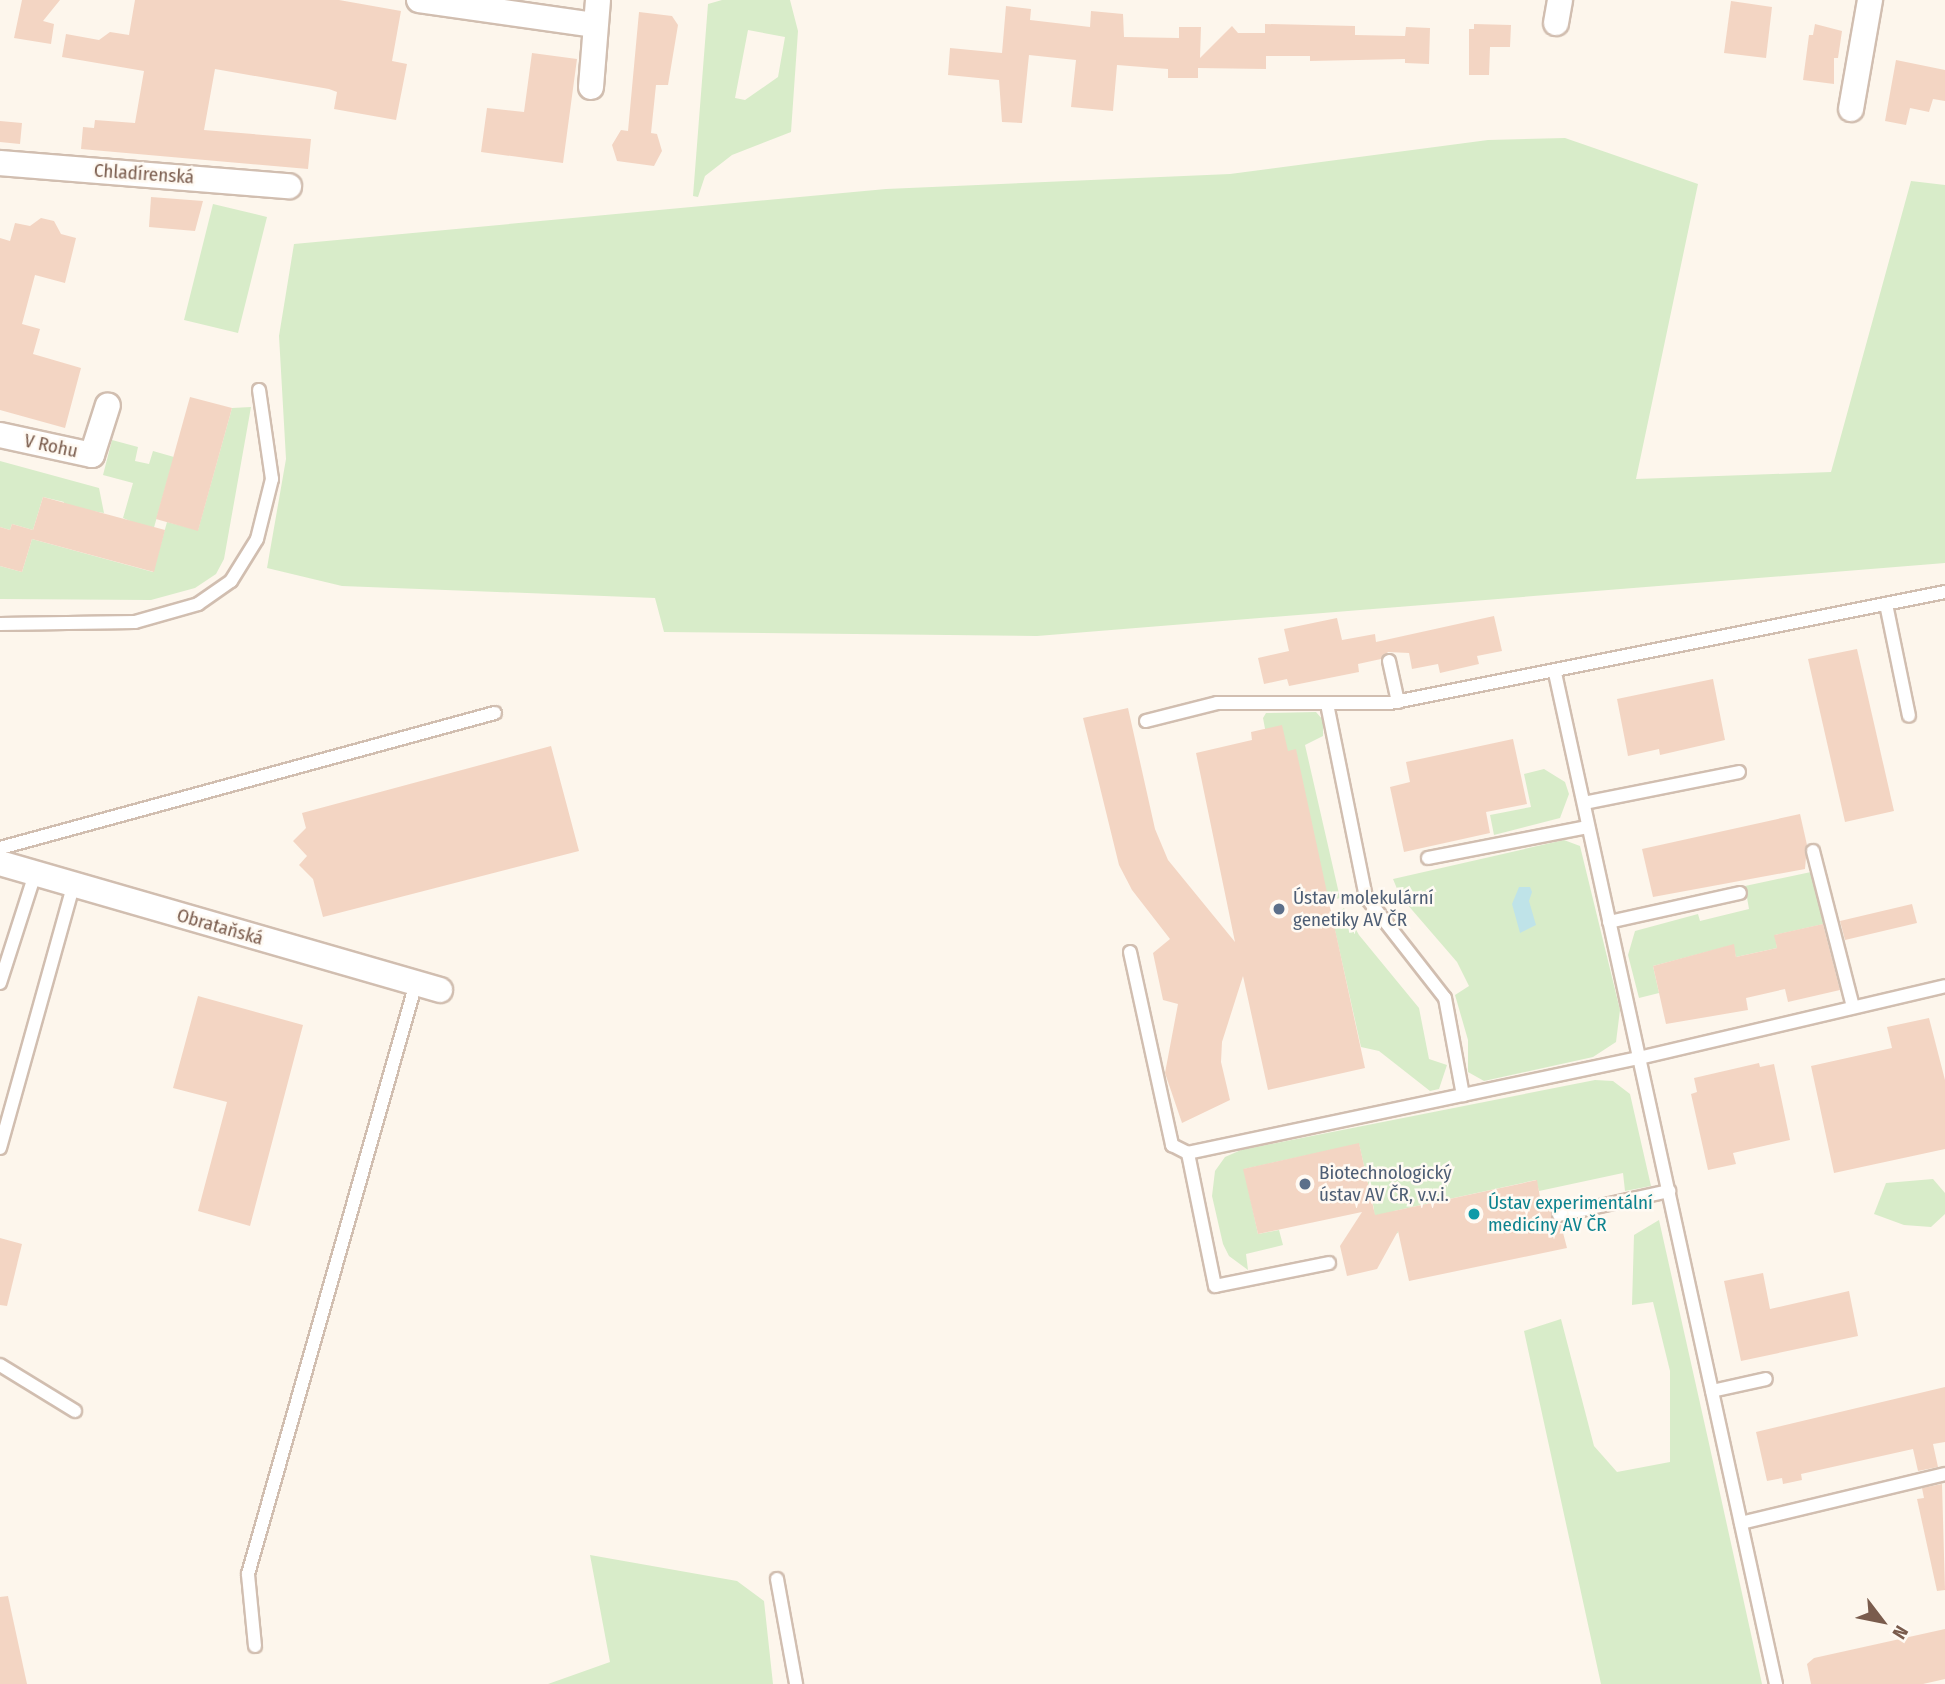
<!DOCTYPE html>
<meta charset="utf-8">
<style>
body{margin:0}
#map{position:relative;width:1945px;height:1684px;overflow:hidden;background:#fdf6ec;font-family:"Fira Sans Condensed",sans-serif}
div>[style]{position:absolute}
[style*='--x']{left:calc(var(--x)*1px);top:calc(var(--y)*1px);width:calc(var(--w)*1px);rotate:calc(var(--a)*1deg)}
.green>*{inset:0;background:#d8ecc9}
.water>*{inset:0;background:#bfe3e8}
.building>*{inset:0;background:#f3d5c3}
.roads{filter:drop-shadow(2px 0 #d1beb0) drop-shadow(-2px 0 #d1beb0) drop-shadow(0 2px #d1beb0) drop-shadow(0 -2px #d1beb0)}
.service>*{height:12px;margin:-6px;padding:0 6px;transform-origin:6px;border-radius:6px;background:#fff}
.minor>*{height:24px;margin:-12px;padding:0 12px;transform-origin:12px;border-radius:12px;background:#fff}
.dots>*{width:19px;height:19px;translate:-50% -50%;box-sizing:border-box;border:4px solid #fffaf3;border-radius:50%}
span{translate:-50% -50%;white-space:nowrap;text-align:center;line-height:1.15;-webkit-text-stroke:5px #fffaf3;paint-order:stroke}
.street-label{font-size:19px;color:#7a5c4d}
.service-label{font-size:19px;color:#4e5e75}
.left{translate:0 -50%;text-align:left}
.culture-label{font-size:19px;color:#0d838f}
.north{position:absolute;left:1847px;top:1586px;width:70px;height:70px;-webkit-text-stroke:5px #fffaf3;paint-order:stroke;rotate:122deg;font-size:19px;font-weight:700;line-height:28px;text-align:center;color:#7a5c4d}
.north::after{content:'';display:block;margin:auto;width:24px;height:32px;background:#7a5c4d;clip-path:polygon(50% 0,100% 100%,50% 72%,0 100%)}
</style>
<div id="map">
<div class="green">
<i style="clip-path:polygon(evenodd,722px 0,790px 0,798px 31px,791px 132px,732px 155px,705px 176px,698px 197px,693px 196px,708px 4px,722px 0,748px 30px,785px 37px,778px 77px,745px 100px,735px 98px,748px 30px)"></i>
<i style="clip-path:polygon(1565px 138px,1698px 184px,1636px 479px,1831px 472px,1911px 181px,1945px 185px,1945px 563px,1037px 636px,664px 632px,655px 598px,342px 586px,267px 568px,286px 459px,279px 336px,294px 244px,886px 189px,1230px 174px,1488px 140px)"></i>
<i style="clip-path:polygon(213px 204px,267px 217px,238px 333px,184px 320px)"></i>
<i style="clip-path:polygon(251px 407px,224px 559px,216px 574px,195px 588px,151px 600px,0 599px,0 566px,22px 572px,32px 539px,153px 572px,167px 522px,198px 530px,232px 408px)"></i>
<i style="clip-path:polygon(112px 440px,138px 447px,135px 461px,149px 464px,153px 451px,174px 457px,153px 531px,123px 518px,133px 483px,103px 475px)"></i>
<i style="clip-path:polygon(0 461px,99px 488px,104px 513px,63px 506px,64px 502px,43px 497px,33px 530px,12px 524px,10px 530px,0 527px)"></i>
<i style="clip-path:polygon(1316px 712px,1323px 720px,1323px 736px,1305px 745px,1340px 898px,1329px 901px,1270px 755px,1263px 718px,1266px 713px)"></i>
<i style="clip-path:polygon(1544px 769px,1565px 782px,1569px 794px,1560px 818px,1494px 835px,1490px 815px,1531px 807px,1524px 774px)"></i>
<i style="clip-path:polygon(1564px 840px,1580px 846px,1620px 1010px,1616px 1042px,1593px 1057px,1484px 1081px,1468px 1072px,1468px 1040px,1455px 995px,1469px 986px,1457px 962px,1400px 896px,1393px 879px)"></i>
<i style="clip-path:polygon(1811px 872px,1828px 923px,1775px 935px,1777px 948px,1736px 957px,1733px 945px,1653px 966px,1659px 993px,1639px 998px,1628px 955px,1635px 931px,1698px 914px,1700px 921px,1749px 909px,1745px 886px)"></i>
<i style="clip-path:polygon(1344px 908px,1359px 935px,1419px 1008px,1429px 1059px,1447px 1065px,1439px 1089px,1430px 1091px,1379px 1051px,1361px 1047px,1332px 917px)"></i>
<i style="clip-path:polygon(1595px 1080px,1613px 1081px,1630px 1094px,1651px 1186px,1625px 1191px,1623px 1173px,1539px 1191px,1536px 1180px,1394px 1211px,1398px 1233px,1375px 1238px,1374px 1209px,1359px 1144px,1244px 1169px,1258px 1234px,1279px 1230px,1283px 1245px,1246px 1254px,1248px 1270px,1229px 1256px,1223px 1244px,1212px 1196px,1215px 1171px,1225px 1157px,1241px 1150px)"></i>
<i style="clip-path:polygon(1933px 1179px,1945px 1193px,1945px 1214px,1931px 1227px,1904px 1225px,1874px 1214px,1886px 1183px)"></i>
<i style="clip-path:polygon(1659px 1220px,1708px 1439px,1762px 1684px,1601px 1684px,1524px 1331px,1561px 1319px,1594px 1446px,1617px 1472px,1670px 1462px,1670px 1371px,1653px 1302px,1632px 1305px,1634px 1235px)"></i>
<i style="clip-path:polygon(590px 1555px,737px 1581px,764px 1601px,773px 1684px,548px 1684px,610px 1662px)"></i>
</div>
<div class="water">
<i style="clip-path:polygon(1519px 887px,1530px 887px,1532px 892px,1529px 901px,1536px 925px,1520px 933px,1512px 904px)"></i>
</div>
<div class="building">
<i style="clip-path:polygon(22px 0,60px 0,43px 21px,54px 24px,51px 44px,14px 38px)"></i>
<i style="clip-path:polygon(135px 0,339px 0,401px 11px,392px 61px,407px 64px,396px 120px,334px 109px,337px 92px,329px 89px,215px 69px,204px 130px,311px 139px,308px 169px,81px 149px,83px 127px,94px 128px,95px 120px,135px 123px,144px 71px,62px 57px,66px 34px,99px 40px,110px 32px,129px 35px)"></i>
<i style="clip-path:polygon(1731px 1px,1772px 7px,1766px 58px,1724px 53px)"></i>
<i style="clip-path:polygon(1006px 6px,1031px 9px,1030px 20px,1090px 27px,1091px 11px,1123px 14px,1124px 37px,1179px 38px,1179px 27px,1201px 27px,1200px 58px,1232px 26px,1238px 33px,1265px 33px,1265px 24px,1355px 26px,1355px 35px,1405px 36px,1406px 27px,1430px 28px,1429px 64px,1405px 63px,1405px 59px,1310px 61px,1310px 56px,1266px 56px,1266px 69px,1198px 68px,1198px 78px,1168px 78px,1168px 69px,1117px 65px,1113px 111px,1071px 107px,1076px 60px,1029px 55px,1022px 123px,1002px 122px,999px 80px,948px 75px,950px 48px,1002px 53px)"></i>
<i style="clip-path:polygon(639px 12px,672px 16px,678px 25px,668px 85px,656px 85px,651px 133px,657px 134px,662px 151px,654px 166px,617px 161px,612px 145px,621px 130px,628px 131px)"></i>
<i style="clip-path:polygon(1474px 24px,1511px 25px,1510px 47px,1490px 47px,1489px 75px,1469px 75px,1469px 29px,1474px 29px)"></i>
<i style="clip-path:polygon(1815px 24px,1842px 31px,1838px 58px,1834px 58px,1834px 84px,1803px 80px,1809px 35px,1813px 35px)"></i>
<i style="clip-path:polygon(532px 53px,577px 59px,563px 163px,481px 152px,487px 108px,524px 112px)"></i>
<i style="clip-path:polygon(1896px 60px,1945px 70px,1945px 101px,1933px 99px,1929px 112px,1910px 108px,1906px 125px,1885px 121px)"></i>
<i style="clip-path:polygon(0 121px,22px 123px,20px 144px,0 142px)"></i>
<i style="clip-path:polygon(151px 197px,203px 201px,195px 231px,149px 227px)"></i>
<i style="clip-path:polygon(41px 218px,54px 221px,61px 234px,76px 238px,65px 283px,35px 275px,22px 324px,40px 329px,33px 354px,81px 368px,65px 428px,0 410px,0 238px,10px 241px,15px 223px,30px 226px)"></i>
<i style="clip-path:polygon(190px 397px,232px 408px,198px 531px,156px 519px)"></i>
<i style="clip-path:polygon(43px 497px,165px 530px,154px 572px,32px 539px,22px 572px,0 566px,0 527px,10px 530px,12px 524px,33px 530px)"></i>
<i style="clip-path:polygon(1494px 616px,1502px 651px,1477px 656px,1479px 664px,1440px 673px,1438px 664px,1412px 669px,1409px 653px,1388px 652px,1381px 659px,1358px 664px,1359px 672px,1289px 686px,1287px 679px,1264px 684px,1258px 658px,1289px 651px,1284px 629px,1337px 618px,1342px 640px,1375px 634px,1376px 642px)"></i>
<i style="clip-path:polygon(1857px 649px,1894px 811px,1845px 822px,1808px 659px)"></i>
<i style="clip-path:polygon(1713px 679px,1725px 740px,1660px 755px,1659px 749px,1628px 756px,1617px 699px)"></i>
<i style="clip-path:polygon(1128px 708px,1155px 829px,1168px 860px,1235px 942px,1196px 753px,1252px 740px,1251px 732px,1282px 725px,1288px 751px,1296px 749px,1365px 1068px,1268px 1090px,1243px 976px,1222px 1042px,1221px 1062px,1230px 1100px,1182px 1123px,1165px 1073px,1178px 1004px,1163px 1000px,1153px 953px,1170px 939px,1132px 890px,1119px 865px,1083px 718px)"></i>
<i style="clip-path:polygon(1513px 739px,1527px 804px,1486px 812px,1490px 833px,1404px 852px,1390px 787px,1410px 782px,1406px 762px)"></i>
<i style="clip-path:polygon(551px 746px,579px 851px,323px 917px,313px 879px,299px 865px,307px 856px,293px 841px,306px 828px,302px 813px)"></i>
<i style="clip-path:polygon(1800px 814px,1807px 845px,1805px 869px,1653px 897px,1642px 849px)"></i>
<i style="clip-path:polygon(1912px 904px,1917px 923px,1845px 940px,1840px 921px)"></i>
<i style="clip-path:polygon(1823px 924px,1840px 990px,1788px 1002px,1785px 989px,1746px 998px,1748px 1010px,1666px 1024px,1653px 966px,1734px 944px,1736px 957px,1777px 948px,1774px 935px)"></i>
<i style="clip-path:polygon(198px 996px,303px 1025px,250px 1226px,198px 1211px,227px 1102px,173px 1088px)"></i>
<i style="clip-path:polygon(1929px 1018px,1945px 1080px,1945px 1149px,1834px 1173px,1811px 1066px,1892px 1048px,1887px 1027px)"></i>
<i style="clip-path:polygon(1759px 1063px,1760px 1067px,1774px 1064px,1790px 1140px,1733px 1153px,1736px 1164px,1708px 1170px,1691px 1094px,1697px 1092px,1694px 1078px)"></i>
<i style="clip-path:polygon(1359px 1143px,1375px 1215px,1537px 1180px,1541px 1203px,1551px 1200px,1551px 1218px,1561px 1225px,1567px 1248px,1409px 1281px,1398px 1231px,1377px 1269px,1347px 1276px,1340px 1246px,1362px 1212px,1258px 1234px,1243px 1169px)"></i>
<i style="clip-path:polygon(0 1238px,22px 1244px,7px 1306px,0 1305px)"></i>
<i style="clip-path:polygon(1763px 1273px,1770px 1309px,1849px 1291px,1858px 1336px,1741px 1361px,1724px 1281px)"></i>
<i style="clip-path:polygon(1945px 1387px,1945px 1442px,1933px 1444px,1938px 1467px,1918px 1471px,1913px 1449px,1801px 1474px,1802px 1480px,1783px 1484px,1782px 1478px,1767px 1481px,1756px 1432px)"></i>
<i style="clip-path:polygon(1942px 1484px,1945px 1590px,1937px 1591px,1917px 1499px,1924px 1498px,1922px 1488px)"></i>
<i style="clip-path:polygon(8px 1596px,27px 1684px,0 1684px,0 1597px)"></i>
<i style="clip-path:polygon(1945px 1629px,1945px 1679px,1923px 1684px,1811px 1684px,1807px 1664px,1814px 1658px)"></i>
</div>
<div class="roads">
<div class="service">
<i style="--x:1886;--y:604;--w:114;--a:78.4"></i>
<i style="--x:0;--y:624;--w:135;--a:-0.8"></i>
<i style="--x:135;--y:622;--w:66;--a:-15.9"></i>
<i style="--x:198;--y:604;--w:40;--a:-34.9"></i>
<i style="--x:231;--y:581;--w:49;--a:-58.2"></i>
<i style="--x:257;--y:539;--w:62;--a:-76"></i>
<i style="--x:272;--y:479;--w:90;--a:-98.3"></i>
<i style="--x:1389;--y:661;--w:42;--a:77.6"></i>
<i style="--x:1555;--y:673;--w:1035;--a:77.67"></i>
<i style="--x:1327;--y:704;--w:197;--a:78.6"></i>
<i style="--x:1366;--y:897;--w:128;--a:52"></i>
<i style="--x:1445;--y:998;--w:99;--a:79.5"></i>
<i style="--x:1146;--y:721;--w:73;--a:-14.2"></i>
<i style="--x:1217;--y:703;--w:173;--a:0"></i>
<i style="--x:1390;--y:703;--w:566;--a:-11.31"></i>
<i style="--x:1584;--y:803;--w:158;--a:-11.3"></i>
<i style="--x:0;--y:848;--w:513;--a:-15.26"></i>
<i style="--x:1813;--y:851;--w:161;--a:75.6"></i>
<i style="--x:1428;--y:858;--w:163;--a:-11"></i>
<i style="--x:1609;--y:922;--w:134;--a:-12.5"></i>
<i style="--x:1130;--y:952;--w:198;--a:77.7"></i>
<i style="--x:1172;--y:1145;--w:18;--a:27"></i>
<i style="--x:0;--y:983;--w:114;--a:-72.2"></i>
<i style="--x:0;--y:1148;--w:272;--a:-74.4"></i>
<i style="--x:1559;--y:1215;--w:113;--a:-12.3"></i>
<i style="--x:1329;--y:1263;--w:116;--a:168.6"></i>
<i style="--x:1215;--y:1286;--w:136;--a:-101.5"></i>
<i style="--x:1188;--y:1153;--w:461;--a:-11.9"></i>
<i style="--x:1639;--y:1058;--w:314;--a:-13.2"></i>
<i style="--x:0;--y:1365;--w:88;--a:31.5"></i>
<i style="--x:1712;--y:1391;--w:55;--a:-12.5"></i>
<i style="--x:1741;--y:1523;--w:210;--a:-13.5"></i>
<i style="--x:777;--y:1579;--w:107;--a:79.7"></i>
<i style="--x:255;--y:1646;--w:72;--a:-95.6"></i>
<i style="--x:248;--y:1574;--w:614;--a:-74.13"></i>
</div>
<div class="minor">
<i style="--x:419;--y:0;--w:178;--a:8.1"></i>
<i style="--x:1556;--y:23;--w:23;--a:-80"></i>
<i style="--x:591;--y:87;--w:87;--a:-85.4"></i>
<i style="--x:1851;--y:109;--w:111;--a:-80.1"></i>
<i style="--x:0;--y:163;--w:290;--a:4.6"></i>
<i style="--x:0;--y:435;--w:94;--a:12.3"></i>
<i style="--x:92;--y:455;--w:52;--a:-72.3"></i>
<i style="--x:0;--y:863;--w:458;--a:16.1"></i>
</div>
</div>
<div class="dots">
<i style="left:1279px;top:909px;background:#5c6f8a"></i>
<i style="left:1305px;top:1184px;background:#5c6f8a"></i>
<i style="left:1474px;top:1214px;background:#0f9aa8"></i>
</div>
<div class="street-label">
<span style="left:144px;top:174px;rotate:4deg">Chladírenská</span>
<span style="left:51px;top:446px;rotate:12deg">V Rohu</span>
<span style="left:220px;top:927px;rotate:16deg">Obrataňská</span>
</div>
<div class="service-label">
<span class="left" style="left:1293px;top:909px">Ústav molekulární<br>genetiky AV ČR</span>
<span class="left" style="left:1319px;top:1184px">Biotechnologický<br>ústav AV ČR, v.v.i.</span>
</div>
<div class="culture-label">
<span class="left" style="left:1488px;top:1214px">Ústav experimentální<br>medicíny AV ČR</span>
</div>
<div class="north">N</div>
</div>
